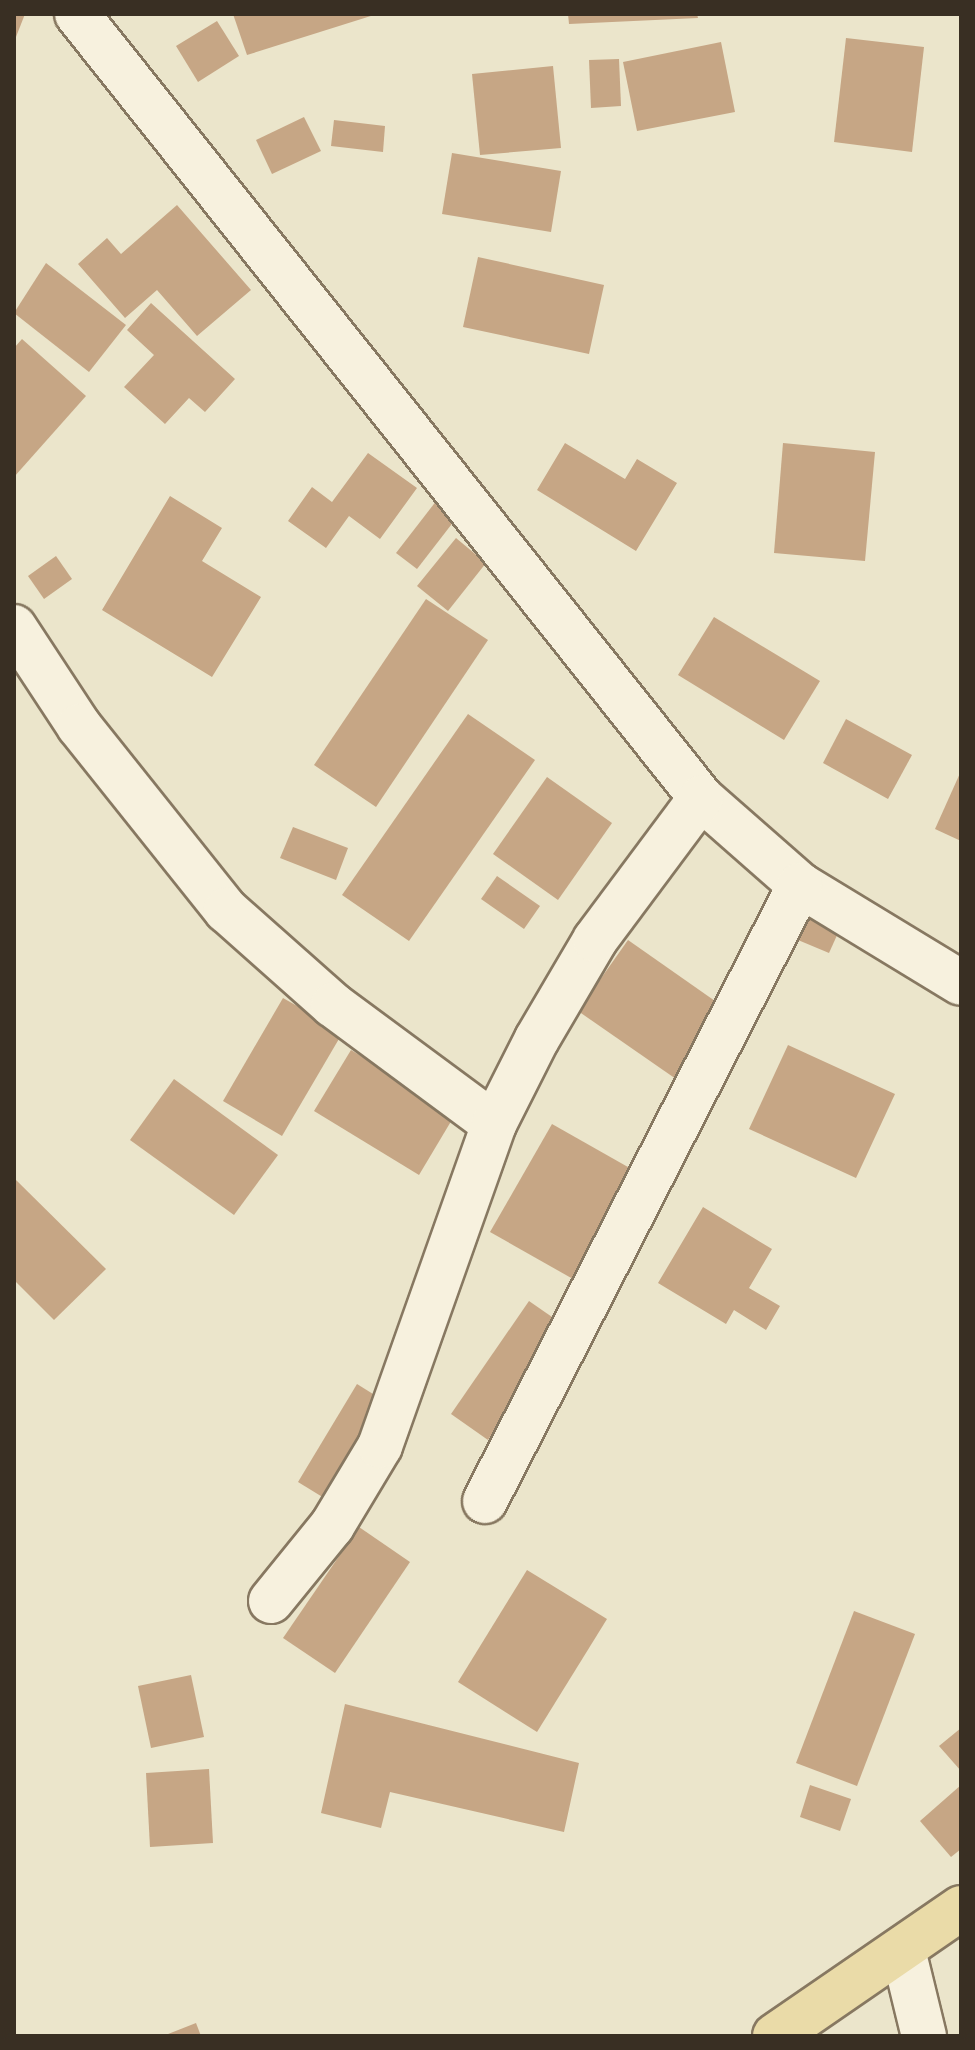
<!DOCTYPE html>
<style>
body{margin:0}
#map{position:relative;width:975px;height:2050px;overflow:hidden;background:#ebe5cb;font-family:Merriweather,serif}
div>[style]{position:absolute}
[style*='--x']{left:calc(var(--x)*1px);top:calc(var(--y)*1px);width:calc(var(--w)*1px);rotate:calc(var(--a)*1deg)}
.building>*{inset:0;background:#c6a685}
.roads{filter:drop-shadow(2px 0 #877861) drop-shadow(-2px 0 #877861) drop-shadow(0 2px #877861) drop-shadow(0 -2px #877861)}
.minor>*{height:44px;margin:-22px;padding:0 22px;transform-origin:22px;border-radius:22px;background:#f7f1de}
.major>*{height:44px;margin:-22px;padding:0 22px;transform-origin:22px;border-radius:22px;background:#eadba8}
span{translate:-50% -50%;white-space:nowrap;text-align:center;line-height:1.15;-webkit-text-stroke:7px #f3eeda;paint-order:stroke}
.frame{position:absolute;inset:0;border:16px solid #392f23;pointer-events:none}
</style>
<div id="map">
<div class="building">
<i style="clip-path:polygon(14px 14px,25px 14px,14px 42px)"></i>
<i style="clip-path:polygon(233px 14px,373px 14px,374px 15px,247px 55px)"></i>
<i style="clip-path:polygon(568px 14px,697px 14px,698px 18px,569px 24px)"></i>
<i style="clip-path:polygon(217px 21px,239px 56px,198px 82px,176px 46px)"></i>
<i style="clip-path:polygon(846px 38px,924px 47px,912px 152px,834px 142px)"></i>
<i style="clip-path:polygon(721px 42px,735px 112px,637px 131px,623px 62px)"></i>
<i style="clip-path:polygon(619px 59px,621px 106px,591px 108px,589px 60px)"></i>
<i style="clip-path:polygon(553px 66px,561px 148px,480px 155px,472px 74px)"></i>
<i style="clip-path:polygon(304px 117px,321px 151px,272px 174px,256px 140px)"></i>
<i style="clip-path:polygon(334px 120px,385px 126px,383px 152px,331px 146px)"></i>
<i style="clip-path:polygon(452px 153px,561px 171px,551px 232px,442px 214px)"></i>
<i style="clip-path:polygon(177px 205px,251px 290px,197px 336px,157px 290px,125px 318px,78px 264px,107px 238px,121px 254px)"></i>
<i style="clip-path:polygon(478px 257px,604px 285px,589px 354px,463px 327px)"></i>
<i style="clip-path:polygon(46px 263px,126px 325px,89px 372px,14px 313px)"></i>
<i style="clip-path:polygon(151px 303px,235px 379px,205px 412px,189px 398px,165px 424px,124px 387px,154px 355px,127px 330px)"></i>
<i style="clip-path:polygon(22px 339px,86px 396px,14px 477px,14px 348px)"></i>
<i style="clip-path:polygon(565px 443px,625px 479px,637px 459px,677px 483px,636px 551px,537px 490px)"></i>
<i style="clip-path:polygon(783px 443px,875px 452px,865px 561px,774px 553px)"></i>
<i style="clip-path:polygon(368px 453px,417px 488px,380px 539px,349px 516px,326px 548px,288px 521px,312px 487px,332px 502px)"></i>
<i style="clip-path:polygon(170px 496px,222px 528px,202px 561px,261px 597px,212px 677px,102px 610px)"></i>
<i style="clip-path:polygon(437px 500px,458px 516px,417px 569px,396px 553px)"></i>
<i style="clip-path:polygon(456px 538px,486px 563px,448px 611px,417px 586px)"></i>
<i style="clip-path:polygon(56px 556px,72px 579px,44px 599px,28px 576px)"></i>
<i style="clip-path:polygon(426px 599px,488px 640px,376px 807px,314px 765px)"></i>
<i style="clip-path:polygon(714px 617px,820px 681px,784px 740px,678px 675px)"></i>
<i style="clip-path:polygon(468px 714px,535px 760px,409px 941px,342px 895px)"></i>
<i style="clip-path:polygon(846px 719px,912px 755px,888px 799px,823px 763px)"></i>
<i style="clip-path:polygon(961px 771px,961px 841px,935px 829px)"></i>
<i style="clip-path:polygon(547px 777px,612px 823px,558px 900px,493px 854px)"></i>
<i style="clip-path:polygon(293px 827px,348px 848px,336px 880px,280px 858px)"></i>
<i style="clip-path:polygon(497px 876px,540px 906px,524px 929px,481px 899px)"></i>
<i style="clip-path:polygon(812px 908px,843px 922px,829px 953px,798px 940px)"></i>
<i style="clip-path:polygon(628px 940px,725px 1008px,676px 1079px,578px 1011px)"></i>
<i style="clip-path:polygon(283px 998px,343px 1032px,282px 1136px,223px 1101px)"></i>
<i style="clip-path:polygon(788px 1045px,895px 1094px,856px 1178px,749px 1129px)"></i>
<i style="clip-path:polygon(351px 1050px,456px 1113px,419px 1175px,314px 1111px)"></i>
<i style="clip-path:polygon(174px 1079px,278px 1155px,234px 1215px,130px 1140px)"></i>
<i style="clip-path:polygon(552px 1124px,635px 1171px,573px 1279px,490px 1232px)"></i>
<i style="clip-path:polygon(14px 1178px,106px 1269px,54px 1320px,14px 1280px)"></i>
<i style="clip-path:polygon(703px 1207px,772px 1249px,749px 1288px,780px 1306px,766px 1330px,734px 1310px,726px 1324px,658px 1283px)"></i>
<i style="clip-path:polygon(529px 1301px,565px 1326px,488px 1440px,451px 1414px)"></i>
<i style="clip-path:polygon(357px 1384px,389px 1404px,329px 1501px,298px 1482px)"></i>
<i style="clip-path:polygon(359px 1527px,410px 1562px,335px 1673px,283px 1638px)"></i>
<i style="clip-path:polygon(527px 1570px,607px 1619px,537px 1732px,458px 1682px)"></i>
<i style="clip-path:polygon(854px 1611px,915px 1634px,857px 1786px,796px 1763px)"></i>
<i style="clip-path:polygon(191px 1675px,204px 1737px,151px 1748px,138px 1686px)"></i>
<i style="clip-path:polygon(345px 1704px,579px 1763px,564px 1832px,390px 1792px,381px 1828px,321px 1813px)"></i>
<i style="clip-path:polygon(961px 1728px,961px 1771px,939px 1746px)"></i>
<i style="clip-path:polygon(209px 1769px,213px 1843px,150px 1847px,146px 1773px)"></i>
<i style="clip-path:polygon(810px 1785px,851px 1799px,840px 1831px,800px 1817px)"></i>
<i style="clip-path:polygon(961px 1785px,961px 1849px,951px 1857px,920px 1821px)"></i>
<i style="clip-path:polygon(196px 2023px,201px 2036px,163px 2036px)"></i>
</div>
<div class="roads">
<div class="minor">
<i style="--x:77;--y:14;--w:1002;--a:51.48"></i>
<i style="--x:701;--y:798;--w:132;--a:41.3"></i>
<i style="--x:800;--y:885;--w:188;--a:31.3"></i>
<i style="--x:14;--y:627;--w:118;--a:56.7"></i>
<i style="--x:79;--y:726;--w:236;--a:51.4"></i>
<i style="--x:226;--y:910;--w:143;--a:41.6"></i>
<i style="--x:333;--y:1005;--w:200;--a:36.5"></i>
<i style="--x:485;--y:1501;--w:692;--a:-62.92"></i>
<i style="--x:271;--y:1601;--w:97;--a:-50.9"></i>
<i style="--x:332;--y:1526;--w:93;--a:-59"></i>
<i style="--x:380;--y:1446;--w:342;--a:-70.5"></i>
<i style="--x:494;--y:1124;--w:95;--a:-63.2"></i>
<i style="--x:537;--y:1039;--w:115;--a:-59.6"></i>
<i style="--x:595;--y:940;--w:177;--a:-53.3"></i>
<i style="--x:903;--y:1950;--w:89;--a:76.3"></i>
</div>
<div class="major">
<i style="--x:775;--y:2036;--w:226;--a:-34.5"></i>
</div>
</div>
<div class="frame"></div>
</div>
